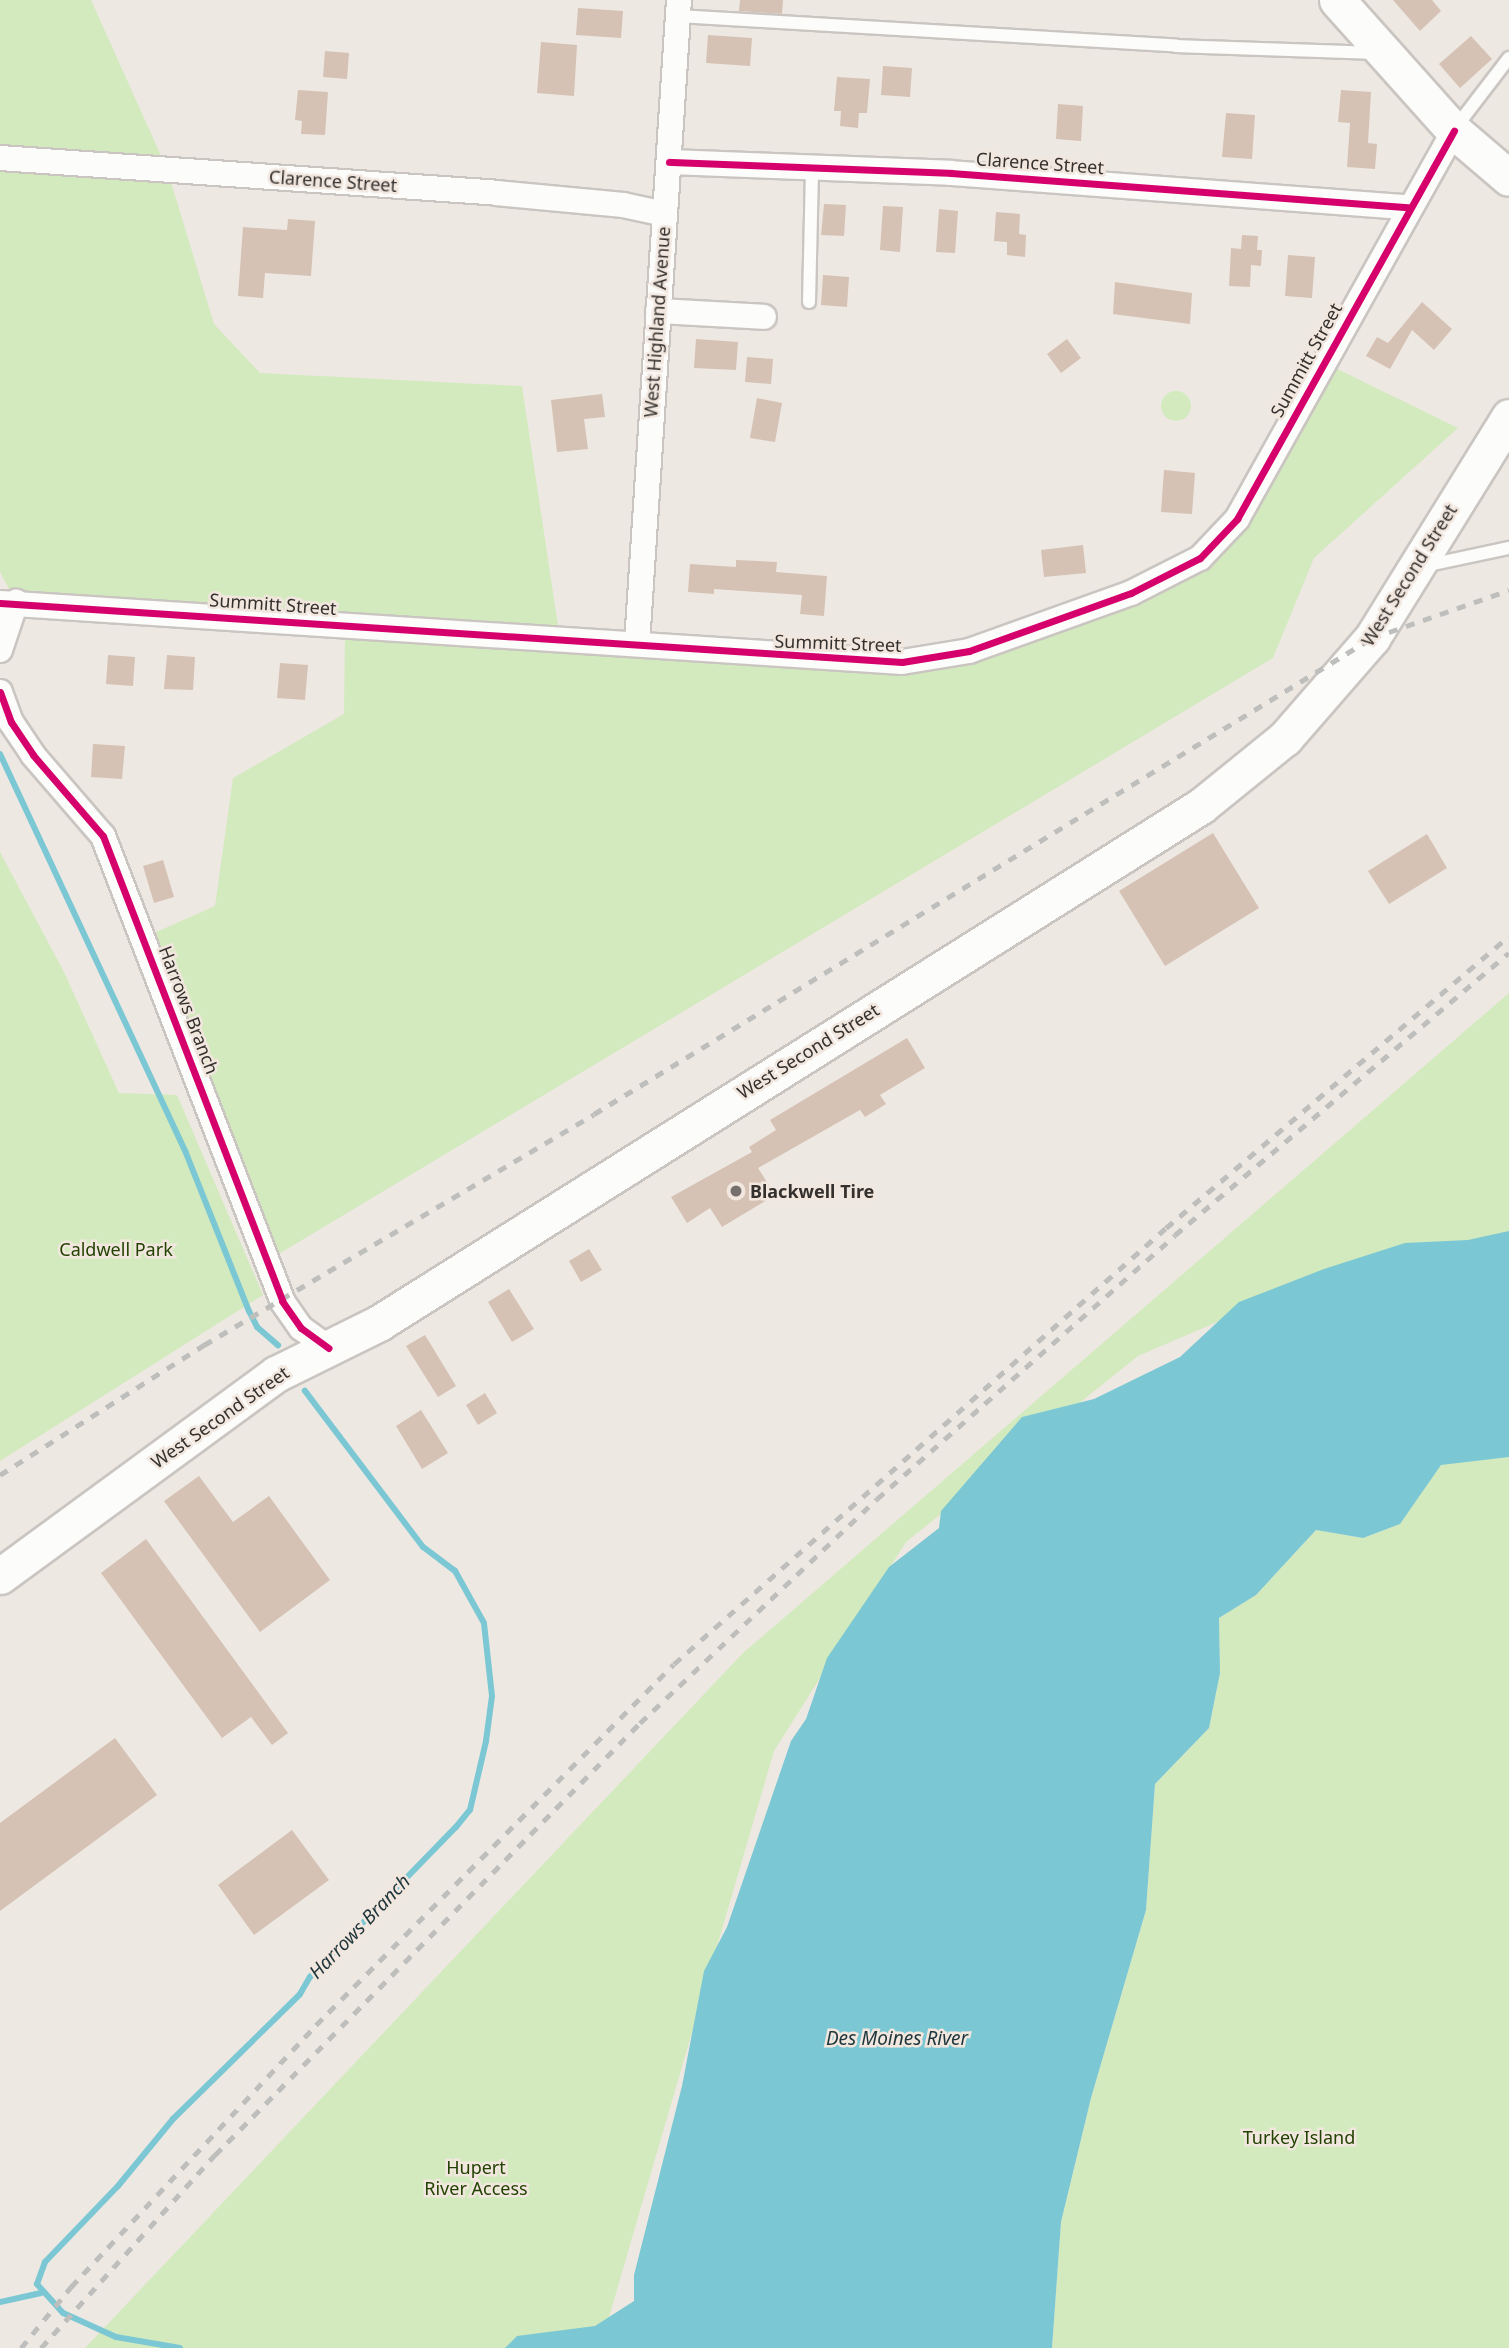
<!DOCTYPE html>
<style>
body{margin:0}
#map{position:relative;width:1509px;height:2348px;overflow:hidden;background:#eee8e3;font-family:"Noto Sans",sans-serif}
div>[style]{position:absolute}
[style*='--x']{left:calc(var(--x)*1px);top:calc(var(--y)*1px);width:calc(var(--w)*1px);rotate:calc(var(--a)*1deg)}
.green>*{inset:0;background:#d3eabe}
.round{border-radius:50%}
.water>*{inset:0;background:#7bc8d4}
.stream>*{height:6px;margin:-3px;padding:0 3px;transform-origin:3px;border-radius:3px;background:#7bc8d4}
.building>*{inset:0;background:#d5c2b4}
.roads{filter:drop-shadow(2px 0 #cac5c1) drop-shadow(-2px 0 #cac5c1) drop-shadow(0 2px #cac5c1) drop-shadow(0 -2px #cac5c1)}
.lane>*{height:12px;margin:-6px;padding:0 6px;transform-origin:6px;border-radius:6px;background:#fcfcfb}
.street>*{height:24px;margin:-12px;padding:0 12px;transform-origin:12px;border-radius:12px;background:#fcfcfb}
.secondary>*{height:35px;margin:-17.5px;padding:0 17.5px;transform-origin:17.5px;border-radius:17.5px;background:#fcfcfb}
.rail>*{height:5px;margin-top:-2.5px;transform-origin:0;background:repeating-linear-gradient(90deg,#bebebc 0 9px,transparent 0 18px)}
.cycleway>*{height:7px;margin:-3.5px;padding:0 3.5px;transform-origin:3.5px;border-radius:3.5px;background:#d6006c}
.dots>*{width:19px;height:19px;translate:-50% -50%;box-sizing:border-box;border:4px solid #f2e7df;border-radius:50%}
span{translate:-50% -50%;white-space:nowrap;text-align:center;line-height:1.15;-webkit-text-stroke:5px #f2e7df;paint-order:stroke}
.street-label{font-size:18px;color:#34302d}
.poi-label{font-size:18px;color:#34302d;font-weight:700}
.left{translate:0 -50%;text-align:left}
.park-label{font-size:18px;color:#224202}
.water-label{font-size:19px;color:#1e363b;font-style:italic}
</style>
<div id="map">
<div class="green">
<i style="clip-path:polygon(0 0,91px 0,167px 169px,214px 324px,260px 373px,522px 386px,560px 639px,902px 662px,1200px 558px,1323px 362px,1458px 428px,1314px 558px,1273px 658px,267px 1261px,145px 937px,215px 906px,233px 778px,344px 714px,345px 625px,16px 602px,0 572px)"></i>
<i class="round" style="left:1161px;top:391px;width:30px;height:30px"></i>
<i style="clip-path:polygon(0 852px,64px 972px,119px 1093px,177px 1095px,263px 1295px,0 1461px)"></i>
<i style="clip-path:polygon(1509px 993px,1509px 1232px,1306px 1284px,1138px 1356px,906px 1542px,774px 1751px,600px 2348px,85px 2348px,743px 1653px)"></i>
<i style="clip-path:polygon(1509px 1457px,1509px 2348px,1052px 2348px,1061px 2222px,1091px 2098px,1146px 1910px,1155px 1784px,1209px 1728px,1220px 1673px,1219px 1618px,1256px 1595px,1316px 1530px,1363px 1538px,1400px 1524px,1441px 1464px)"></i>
</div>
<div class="water">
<i style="clip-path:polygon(1509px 1231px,1509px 1457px,1441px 1465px,1400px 1524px,1363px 1538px,1316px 1530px,1256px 1595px,1219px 1618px,1220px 1673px,1209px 1728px,1155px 1784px,1146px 1910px,1091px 2098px,1061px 2222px,1052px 2348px,505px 2348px,517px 2336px,595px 2326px,634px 2301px,634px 2275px,682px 2086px,704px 1971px,727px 1927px,791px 1741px,806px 1719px,827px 1658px,889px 1567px,939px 1528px,941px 1511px,1022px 1417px,1094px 1399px,1180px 1357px,1239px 1302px,1324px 1269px,1405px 1243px,1468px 1240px)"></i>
</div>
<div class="stream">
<i style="--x:0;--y:754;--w:440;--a:65"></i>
<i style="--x:186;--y:1153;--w:170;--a:68.3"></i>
<i style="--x:249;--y:1311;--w:18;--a:63"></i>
<i style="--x:257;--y:1327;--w:28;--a:41"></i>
<i style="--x:0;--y:2302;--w:42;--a:-12.4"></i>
<i style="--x:180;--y:2348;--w:65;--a:-170.2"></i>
<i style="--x:116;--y:2337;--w:58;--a:-155.6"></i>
<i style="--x:63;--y:2313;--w:39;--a:-132"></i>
<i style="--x:37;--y:2284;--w:23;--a:-70"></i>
<i style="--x:45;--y:2262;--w:105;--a:-46.2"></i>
<i style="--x:118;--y:2186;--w:87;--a:-50.6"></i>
<i style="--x:173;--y:2119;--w:178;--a:-44.5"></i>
<i style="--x:300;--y:1994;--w:20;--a:-60"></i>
<i style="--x:310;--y:1977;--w:209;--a:-45.8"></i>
<i style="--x:456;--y:1827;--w:22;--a:-51"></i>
<i style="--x:470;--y:1810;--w:71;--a:-76.9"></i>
<i style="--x:486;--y:1741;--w:45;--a:-82.4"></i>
<i style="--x:492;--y:1696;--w:73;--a:-96.3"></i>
<i style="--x:484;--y:1623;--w:60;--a:-119.1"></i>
<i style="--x:455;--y:1571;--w:40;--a:-143"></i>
<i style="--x:423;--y:1547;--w:196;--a:-127.1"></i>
</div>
<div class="building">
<i style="clip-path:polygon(740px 0,783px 0,782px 14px,739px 11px)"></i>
<i style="clip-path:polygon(1393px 0,1432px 0,1441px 11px,1420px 31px)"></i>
<i style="clip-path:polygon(578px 8px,623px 11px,621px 38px,576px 35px)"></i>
<i style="clip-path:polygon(708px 35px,752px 38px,750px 66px,706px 63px)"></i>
<i style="clip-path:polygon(1471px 36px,1492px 59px,1460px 88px,1439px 64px)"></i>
<i style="clip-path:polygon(541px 42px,577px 45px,574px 96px,537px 93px)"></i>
<i style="clip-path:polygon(325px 51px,349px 53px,347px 79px,323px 77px)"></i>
<i style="clip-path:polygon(883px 66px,912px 68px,910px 97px,881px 95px)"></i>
<i style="clip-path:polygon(837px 77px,870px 79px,867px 113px,859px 113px,858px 128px,840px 126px,841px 111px,834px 111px)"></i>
<i style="clip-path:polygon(298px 90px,328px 92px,325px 135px,301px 134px,302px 121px,295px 120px)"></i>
<i style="clip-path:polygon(1341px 90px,1371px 92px,1368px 143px,1377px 144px,1375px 169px,1347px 167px,1350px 123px,1338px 122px)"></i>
<i style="clip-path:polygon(1058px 104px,1083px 106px,1081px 141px,1056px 139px)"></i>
<i style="clip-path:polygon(1226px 113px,1255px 115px,1252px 159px,1222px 157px)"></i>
<i style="clip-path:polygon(824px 204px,846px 205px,844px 236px,821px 235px)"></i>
<i style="clip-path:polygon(883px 206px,903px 207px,900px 252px,880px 250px)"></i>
<i style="clip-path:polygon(939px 209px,958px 211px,955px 253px,936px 252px)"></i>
<i style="clip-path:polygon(996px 212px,1020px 214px,1019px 234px,1026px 235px,1025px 257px,1007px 255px,1007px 242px,994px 241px)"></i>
<i style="clip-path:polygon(288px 219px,315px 221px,311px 276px,265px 273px,263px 298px,238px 296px,243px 227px,287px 230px)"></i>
<i style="clip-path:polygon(1242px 235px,1258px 236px,1257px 250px,1262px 250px,1261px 266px,1251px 265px,1250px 287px,1229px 286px,1231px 248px,1241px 249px)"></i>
<i style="clip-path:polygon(1288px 255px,1315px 257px,1312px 298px,1285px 296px)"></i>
<i style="clip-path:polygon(823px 275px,849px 277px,847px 307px,821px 305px)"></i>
<i style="clip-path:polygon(1115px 282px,1192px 293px,1190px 324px,1113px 314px)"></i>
<i style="clip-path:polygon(1422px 302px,1452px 329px,1434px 350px,1412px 330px,1390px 369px,1366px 356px,1377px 337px,1388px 343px)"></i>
<i style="clip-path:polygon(696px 339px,738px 342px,736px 370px,694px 368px)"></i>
<i style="clip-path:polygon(1067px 339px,1081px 358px,1061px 373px,1047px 354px)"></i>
<i style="clip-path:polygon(747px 357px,773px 359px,771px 384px,745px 382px)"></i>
<i style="clip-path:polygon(602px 394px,605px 417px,584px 419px,588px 449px,557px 452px,551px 400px)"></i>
<i style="clip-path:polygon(757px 398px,782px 403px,775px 442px,750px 438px)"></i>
<i style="clip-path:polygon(1164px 470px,1195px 473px,1192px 514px,1161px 512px)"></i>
<i style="clip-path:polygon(1083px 545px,1086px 573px,1044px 577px,1041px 550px)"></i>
<i style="clip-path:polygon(736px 560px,777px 562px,776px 572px,827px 576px,824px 616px,800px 614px,802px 595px,714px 589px,714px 594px,688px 592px,690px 564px,736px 567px)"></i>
<i style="clip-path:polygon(108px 655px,135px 657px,133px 686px,106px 684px)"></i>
<i style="clip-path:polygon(167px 655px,195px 657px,193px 690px,164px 689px)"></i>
<i style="clip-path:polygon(280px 663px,308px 665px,305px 700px,277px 698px)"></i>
<i style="clip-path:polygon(93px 744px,125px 746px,122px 779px,91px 777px)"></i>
<i style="clip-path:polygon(1213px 833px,1259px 908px,1165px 966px,1119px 891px)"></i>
<i style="clip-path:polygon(1427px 834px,1447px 868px,1389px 904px,1368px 871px)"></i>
<i style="clip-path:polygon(163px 860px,174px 897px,154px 903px,143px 866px)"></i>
<i style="clip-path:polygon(907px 1038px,925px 1068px,880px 1095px,886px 1104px,865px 1117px,860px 1110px,758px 1168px,775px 1195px,722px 1227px,710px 1208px,687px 1223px,671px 1197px,752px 1152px,749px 1147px,776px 1130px,770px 1120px)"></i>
<i style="clip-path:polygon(589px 1249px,602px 1270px,581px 1282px,569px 1261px)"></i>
<i style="clip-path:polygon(509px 1289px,534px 1329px,512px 1342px,488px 1302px)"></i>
<i style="clip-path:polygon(425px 1335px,456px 1386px,438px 1397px,406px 1346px)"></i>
<i style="clip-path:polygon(485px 1393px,497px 1413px,478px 1425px,466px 1405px)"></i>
<i style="clip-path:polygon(421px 1410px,448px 1453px,422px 1469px,396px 1426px)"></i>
<i style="clip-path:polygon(199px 1476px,233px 1522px,269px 1496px,330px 1580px,260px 1632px,164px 1501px)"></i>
<i style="clip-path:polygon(146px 1539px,288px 1733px,272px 1745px,251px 1717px,222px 1738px,101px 1573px)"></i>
<i style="clip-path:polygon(115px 1738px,157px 1795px,0 1911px,0 1823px)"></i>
<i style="clip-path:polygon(292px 1830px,329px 1880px,254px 1935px,218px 1885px)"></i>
</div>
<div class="roads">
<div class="lane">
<i style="--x:678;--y:16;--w:499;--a:3.4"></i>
<i style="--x:1176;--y:46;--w:201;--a:2"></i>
<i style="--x:1456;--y:127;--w:87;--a:-52.5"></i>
<i style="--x:809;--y:302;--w:135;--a:-88.7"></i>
<i style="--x:1424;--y:566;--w:87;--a:-12"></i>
</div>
<div class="street">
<i style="--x:0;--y:158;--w:497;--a:4"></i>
<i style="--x:496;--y:193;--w:128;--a:5.4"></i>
<i style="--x:623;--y:205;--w:43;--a:12.1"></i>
<i style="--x:669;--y:162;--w:282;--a:2.2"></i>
<i style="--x:951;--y:173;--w:458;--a:4.3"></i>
<i style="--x:658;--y:311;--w:106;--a:3.2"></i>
<i style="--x:0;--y:603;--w:904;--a:3.74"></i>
<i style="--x:902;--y:662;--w:68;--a:-9.3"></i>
<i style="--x:969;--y:651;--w:172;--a:-19.7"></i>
<i style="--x:1131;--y:593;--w:77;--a:-26.9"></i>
<i style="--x:1200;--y:558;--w:54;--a:-46.5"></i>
<i style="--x:1237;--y:519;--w:445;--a:-60.8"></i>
<i style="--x:637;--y:644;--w:645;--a:-86.27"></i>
<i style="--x:0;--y:650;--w:51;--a:-71.6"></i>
<i style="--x:0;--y:692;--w:32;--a:70"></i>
<i style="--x:11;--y:722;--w:40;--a:56"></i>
<i style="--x:33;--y:755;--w:107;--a:49.2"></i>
<i style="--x:103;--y:836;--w:498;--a:68.9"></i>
<i style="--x:282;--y:1301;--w:33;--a:55"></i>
<i style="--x:301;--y:1328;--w:34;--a:36"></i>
</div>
<div class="secondary">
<i style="--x:1337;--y:0;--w:176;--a:48.2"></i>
<i style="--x:1454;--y:131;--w:72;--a:40.5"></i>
<i style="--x:0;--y:1576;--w:342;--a:-36.2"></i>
<i style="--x:276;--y:1374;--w:115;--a:-26.3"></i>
<i style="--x:379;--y:1323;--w:971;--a:-32.17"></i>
<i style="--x:1201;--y:806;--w:108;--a:-39"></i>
<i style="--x:1285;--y:738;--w:133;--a:-49"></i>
<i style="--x:1372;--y:638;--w:260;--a:-58.2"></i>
</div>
</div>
<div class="rail">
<i style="--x:0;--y:1475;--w:242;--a:-32.5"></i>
<i style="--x:204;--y:1345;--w:453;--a:-30.6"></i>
<i style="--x:594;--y:1114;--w:912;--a:-31.46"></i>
<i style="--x:1372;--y:638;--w:145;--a:-19.3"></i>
<i style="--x:21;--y:2348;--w:79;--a:-50.7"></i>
<i style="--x:71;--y:2287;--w:359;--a:-46.9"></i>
<i style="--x:316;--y:2025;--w:508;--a:-45.24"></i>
<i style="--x:674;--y:1664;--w:657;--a:-41.55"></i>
<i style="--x:1166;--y:1228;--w:450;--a:-40.4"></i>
<i style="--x:41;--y:2348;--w:260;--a:-48"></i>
<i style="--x:215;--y:2155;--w:606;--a:-45.47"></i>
<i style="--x:640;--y:1723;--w:326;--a:-43.4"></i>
<i style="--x:877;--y:1499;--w:398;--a:-41.5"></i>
<i style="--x:1175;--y:1235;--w:437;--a:-40.2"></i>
</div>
<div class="cycleway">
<i style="--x:669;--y:162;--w:282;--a:2.2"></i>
<i style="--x:951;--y:173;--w:458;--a:4.3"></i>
<i style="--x:0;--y:603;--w:904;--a:3.74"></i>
<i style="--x:902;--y:662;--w:68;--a:-9.3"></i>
<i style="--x:969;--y:651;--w:172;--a:-19.7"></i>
<i style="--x:1131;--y:593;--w:77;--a:-26.9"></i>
<i style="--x:1200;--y:558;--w:54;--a:-46.5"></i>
<i style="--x:1237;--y:519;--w:445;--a:-60.8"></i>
<i style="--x:0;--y:692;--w:32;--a:70"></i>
<i style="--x:11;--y:722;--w:40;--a:56"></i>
<i style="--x:33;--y:755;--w:107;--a:49.2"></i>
<i style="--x:103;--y:836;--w:498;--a:68.9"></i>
<i style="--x:282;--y:1301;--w:33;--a:55"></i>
<i style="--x:301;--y:1328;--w:34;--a:36"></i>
</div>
<div class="dots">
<i style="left:736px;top:1191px;background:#75706d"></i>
</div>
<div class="street-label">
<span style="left:1040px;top:163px;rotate:4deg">Clarence Street</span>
<span style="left:333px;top:181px;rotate:4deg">Clarence Street</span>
<span style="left:657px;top:322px;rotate:-86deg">West Highland Avenue</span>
<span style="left:1306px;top:360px;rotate:-61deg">Summitt Street</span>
<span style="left:1409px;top:575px;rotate:-58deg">West Second Street</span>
<span style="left:273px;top:604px;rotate:4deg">Summitt Street</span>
<span style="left:838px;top:643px;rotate:2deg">Summitt Street</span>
<span style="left:189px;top:1010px;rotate:69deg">Harrows Branch</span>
<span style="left:808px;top:1051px;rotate:-32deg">West Second Street</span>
<span style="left:220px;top:1417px;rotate:-35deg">West Second Street</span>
</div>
<div class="poi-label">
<span class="left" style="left:750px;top:1191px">Blackwell Tire</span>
</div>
<div class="park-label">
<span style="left:116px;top:1249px">Caldwell Park</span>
<span style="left:1299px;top:2137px">Turkey Island</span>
<span style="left:476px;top:2178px">Hupert<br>River Access</span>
</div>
<div class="water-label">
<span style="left:360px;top:1927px;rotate:-46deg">Harrows Branch</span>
<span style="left:897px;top:2039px">Des Moines River</span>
</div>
</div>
